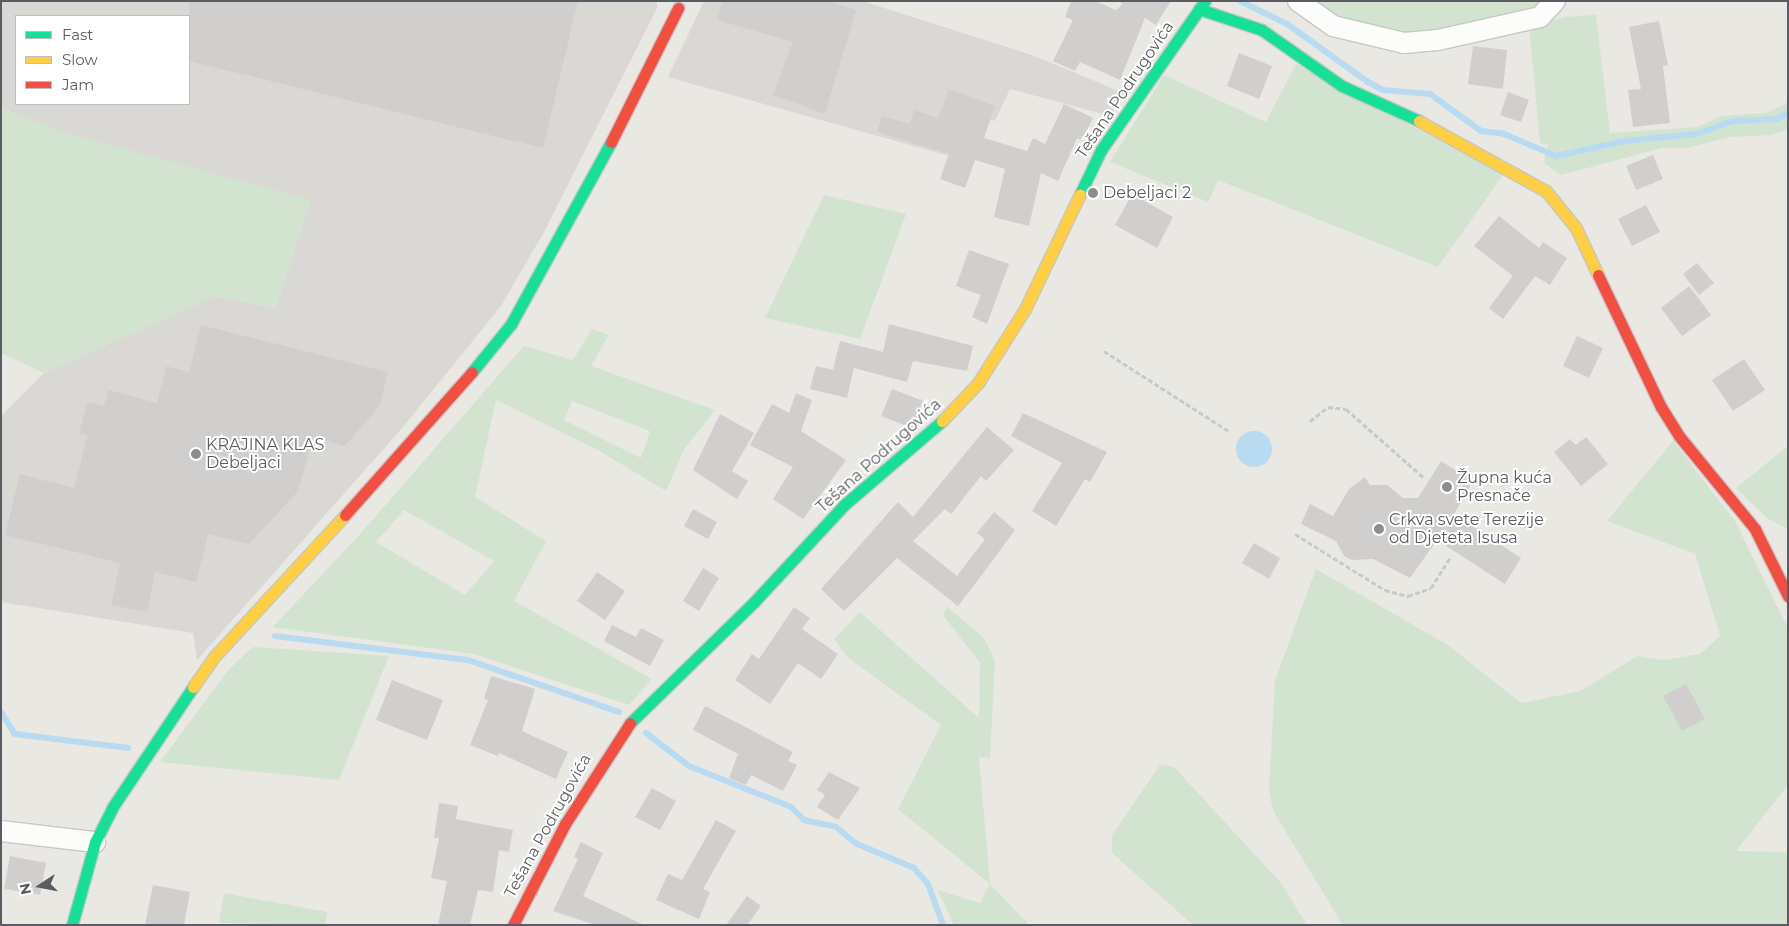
<!DOCTYPE html>
<meta charset="utf-8">
<style>
body{margin:0}
#map{position:relative;width:1789px;height:926px;overflow:hidden;background:#e9e8e3;font-family:Montserrat,sans-serif}
div>[style]{position:absolute}
[style*='--x']{left:calc(var(--x)*1px);top:calc(var(--y)*1px);width:calc(var(--w)*1px);rotate:calc(var(--a)*1deg)}
.industrial>*{inset:0;background:#dad8d4}
.green>*{inset:0;background:#d2e4cf}
.water>*{inset:0;background:#b9dbf2}
.round{border-radius:50%}
.stream>*{height:6px;margin:-3px;padding:0 3px;transform-origin:3px;border-radius:3px;background:#b9dbf2}
.building>*{inset:0;background:#d0cfcd}
.path>*{height:3px;margin-top:-1.5px;transform-origin:0;background:repeating-linear-gradient(90deg,#c6cac8 0 5px,transparent 0 7.5px)}
.roads{filter:drop-shadow(1px 0 #c6c7c6) drop-shadow(-1px 0 #c6c7c6) drop-shadow(0 1px #c6c7c6) drop-shadow(0 -1px #c6c7c6)}
.street>*{height:20px;margin:-10px;padding:0 10px;transform-origin:10px;border-radius:10px;background:#fcfcfb}
.fast>*{height:11px;margin:-5.5px;padding:0 5.5px;transform-origin:5.5px;border-radius:5.5px;background:#16e098}
.slow>*{height:11px;margin:-5.5px;padding:0 5.5px;transform-origin:5.5px;border-radius:5.5px;background:#ffcf43}
.jam>*{height:11px;margin:-5.5px;padding:0 5.5px;transform-origin:5.5px;border-radius:5.5px;background:#f24e42}
.dots>*{width:14px;height:14px;translate:-50% -50%;box-sizing:border-box;border:2px solid #fff;border-radius:50%}
span{translate:-50% -50%;white-space:nowrap;text-align:center;line-height:1.15;-webkit-text-stroke:4px #fff;paint-order:stroke}
.street-label{font-size:16px;color:#595d61}
.poi-label{font-size:16px;color:#595d61}
.left{translate:0 -50%;text-align:left}
.frame{position:absolute;inset:0;border:2px solid #595d61;pointer-events:none}
.legend{position:absolute;left:15px;top:15px;width:175px;height:90px;box-sizing:border-box;background:#fff;border:1px solid #bdbec0;margin:0;padding:6px 9px;list-style:none;font-size:15px;color:#595d61}
.legend li{display:flex;align-items:center;gap:10px;height:25px}
.legend b{width:25px;border:1px solid #bdbec0}
.north{position:absolute;left:15px;top:861px;width:50px;height:50px;-webkit-text-stroke:4px #fff;paint-order:stroke;rotate:259deg;font-size:14px;font-weight:700;line-height:20px;text-align:center;color:#595d61}
.north::after{content:'';display:block;margin:auto;width:18px;height:22px;background:#595d61;clip-path:polygon(50% 0,100% 100%,50% 72%,0 100%)}
</style>
<div id="map">
<div class="industrial">
<i style="clip-path:polygon(evenodd,1px 1px,657px 1px,657px 8px,544px 232px,501px 306px,403px 427px,197px 660px,193px 633px,1px 602px,1px 416px,44px 373px,215px 296px,276px 308px,60px 131px,1px 109px,1px 1px,16px 16px,189px 16px,189px 104px,16px 104px,16px 16px)"></i>
<i style="clip-path:polygon(704px 1px,862px 1px,1032px 55px,1126px 94px,1110px 116px,1010px 89px,995px 121px,962px 112px,949px 156px,668px 77px)"></i>
</div>
<div class="green">
<i style="clip-path:polygon(1307px 1px,1387px 2px,1544px 1px,1540px 7px,1432px 37px,1353px 27px)"></i>
<i style="clip-path:polygon(1596px 15px,1610px 133px,1698px 127px,1721px 116px,1766px 113px,1788px 102px,1788px 129px,1771px 135px,1730px 137px,1687px 148px,1662px 148px,1561px 175px,1544px 163px,1548px 144px,1540px 143px,1529px 26px,1565px 17px)"></i>
<i style="clip-path:polygon(1296px 64px,1503px 175px,1438px 267px,1218px 180px,1208px 202px,1110px 162px,1164px 75px,1266px 122px)"></i>
<i style="clip-path:polygon(1px 109px,60px 131px,311px 200px,276px 308px,215px 296px,44px 373px,1px 353px)"></i>
<i style="clip-path:polygon(824px 195px,906px 214px,860px 339px,765px 318px)"></i>
<i style="clip-path:polygon(evenodd,592px 329px,609px 335px,591px 366px,715px 410px,683px 451px,666px 491px,598px 450px,496px 400px,475px 497px,546px 541px,514px 601px,652px 679px,629px 705px,474px 654px,273px 627px,361px 533px,524px 346px,573px 360px,592px 329px,572px 401px,650px 431px,641px 458px,564px 420px,572px 401px,592px 329px,404px 510px,494px 561px,465px 595px,376px 542px,404px 510px)"></i>
<i style="clip-path:polygon(1673px 441px,1735px 521px,1788px 628px,1788px 785px,1736px 851px,1788px 852px,1788px 925px,1343px 925px,1273px 811px,1269px 789px,1275px 680px,1316px 569px,1448px 645px,1521px 703px,1581px 691px,1637px 656px,1663px 660px,1700px 654px,1720px 636px,1695px 554px,1607px 521px)"></i>
<i style="clip-path:polygon(1788px 446px,1788px 529px,1767px 518px,1736px 488px)"></i>
<i style="clip-path:polygon(947px 607px,983px 637px,995px 660px,990px 758px,979px 757px,990px 884px,1029px 925px,954px 925px,938px 890px,980px 903px,990px 884px,898px 809px,941px 725px,847px 657px,834px 639px,860px 612px,979px 718px,980px 663px,943px 615px)"></i>
<i style="clip-path:polygon(253px 647px,389px 656px,339px 780px,160px 762px,229px 669px)"></i>
<i style="clip-path:polygon(1160px 765px,1174px 767px,1281px 883px,1307px 925px,1193px 925px,1112px 853px,1112px 835px)"></i>
<i style="clip-path:polygon(224px 893px,327px 912px,325px 925px,219px 923px)"></i>
</div>
<div class="water">
<i class="round" style="left:1236px;top:431px;width:36px;height:36px"></i>
</div>
<div class="stream">
<i style="--x:1240;--y:1;--w:52;--a:26.1"></i>
<i style="--x:1287;--y:24;--w:100;--a:35.6"></i>
<i style="--x:1368;--y:82;--w:17;--a:28"></i>
<i style="--x:1383;--y:90;--w:47;--a:4.9"></i>
<i style="--x:1430;--y:94;--w:63;--a:36"></i>
<i style="--x:1481;--y:131;--w:23;--a:7"></i>
<i style="--x:1504;--y:134;--w:56;--a:22.9"></i>
<i style="--x:1556;--y:156;--w:71;--a:-12.3"></i>
<i style="--x:1625;--y:141;--w:72;--a:-5.6"></i>
<i style="--x:1697;--y:134;--w:38;--a:-20"></i>
<i style="--x:1733;--y:121;--w:44;--a:-2.6"></i>
<i style="--x:1777;--y:119;--w:13;--a:-29"></i>
<i style="--x:275;--y:636;--w:194;--a:7.1"></i>
<i style="--x:468;--y:660;--w:160;--a:19"></i>
<i style="--x:1;--y:712;--w:26;--a:58"></i>
<i style="--x:15;--y:734;--w:114;--a:7.1"></i>
<i style="--x:646;--y:733;--w:54;--a:37.5"></i>
<i style="--x:689;--y:766;--w:110;--a:21.9"></i>
<i style="--x:791;--y:807;--w:18;--a:45"></i>
<i style="--x:804;--y:820;--w:33;--a:12"></i>
<i style="--x:836;--y:827;--w:25;--a:40"></i>
<i style="--x:855;--y:843;--w:64;--a:23"></i>
<i style="--x:914;--y:868;--w:21;--a:49"></i>
<i style="--x:928;--y:884;--w:44;--a:69.9"></i>
</div>
<div class="building">
<i style="clip-path:polygon(189px 1px,578px 1px,543px 148px,189px 61px)"></i>
<i style="clip-path:polygon(722px 1px,827px 1px,856px 10px,825px 114px,773px 95px,793px 42px,717px 20px)"></i>
<i style="clip-path:polygon(1071px 1px,1095px 1px,1116px 10px,1123px 4px,1118px 1px,1171px 1px,1156px 25px,1145px 18px,1120px 80px,1080px 62px,1075px 71px,1053px 61px,1073px 20px,1065px 17px)"></i>
<i style="clip-path:polygon(1659px 21px,1668px 65px,1663px 66px,1670px 123px,1633px 127px,1628px 90px,1641px 89px,1629px 27px)"></i>
<i style="clip-path:polygon(1473px 46px,1507px 50px,1503px 89px,1468px 84px)"></i>
<i style="clip-path:polygon(1239px 53px,1272px 66px,1259px 99px,1227px 86px)"></i>
<i style="clip-path:polygon(949px 89px,995px 106px,984px 138px,1027px 151px,1033px 138px,1045px 144px,1064px 104px,1093px 118px,1082px 141px,1077px 138px,1058px 181px,1041px 173px,1029px 226px,994px 217px,1005px 169px,975px 160px,965px 188px,940px 179px,949px 154px,877px 132px,882px 116px,910px 124px,914px 110px,938px 118px)"></i>
<i style="clip-path:polygon(1508px 92px,1529px 100px,1521px 122px,1500px 115px)"></i>
<i style="clip-path:polygon(1653px 155px,1663px 179px,1636px 190px,1626px 166px)"></i>
<i style="clip-path:polygon(1132px 194px,1173px 217px,1157px 248px,1115px 225px)"></i>
<i style="clip-path:polygon(1646px 205px,1660px 232px,1632px 246px,1618px 219px)"></i>
<i style="clip-path:polygon(1499px 216px,1539px 248px,1543px 242px,1567px 258px,1550px 285px,1535px 276px,1503px 319px,1489px 308px,1513px 276px,1474px 246px)"></i>
<i style="clip-path:polygon(969px 250px,1009px 264px,987px 324px,972px 317px,981px 295px,956px 286px)"></i>
<i style="clip-path:polygon(1697px 263px,1714px 283px,1699px 295px,1683px 274px)"></i>
<i style="clip-path:polygon(1689px 286px,1711px 315px,1682px 336px,1661px 308px)"></i>
<i style="clip-path:polygon(889px 324px,973px 346px,967px 371px,913px 361px,907px 382px,854px 368px,847px 398px,810px 389px,816px 366px,833px 370px,840px 341px,883px 352px)"></i>
<i style="clip-path:polygon(201px 325px,388px 372px,379px 407px,345px 446px,313px 437px,298px 491px,249px 544px,208px 534px,196px 582px,155px 572px,147px 612px,111px 605px,120px 563px,5px 535px,20px 474px,74px 488px,88px 435px,79px 433px,87px 402px,104px 406px,108px 390px,157px 403px,166px 366px,189px 372px)"></i>
<i style="clip-path:polygon(1577px 336px,1603px 348px,1589px 378px,1563px 366px)"></i>
<i style="clip-path:polygon(1744px 359px,1765px 390px,1733px 411px,1712px 380px)"></i>
<i style="clip-path:polygon(892px 389px,923px 401px,912px 428px,881px 416px)"></i>
<i style="clip-path:polygon(796px 393px,812px 400px,801px 431px,846px 460px,803px 519px,773px 499px,793px 467px,750px 445px,772px 404px,789px 413px)"></i>
<i style="clip-path:polygon(1023px 413px,1107px 452px,1090px 482px,1085px 479px,1056px 526px,1032px 511px,1062px 463px,1011px 436px)"></i>
<i style="clip-path:polygon(720px 414px,754px 433px,732px 471px,748px 481px,737px 499px,693px 470px)"></i>
<i style="clip-path:polygon(987px 427px,1014px 450px,986px 481px,981px 476px,951px 514px,945px 509px,913px 541px,957px 576px,985px 539px,977px 533px,994px 512px,1015px 530px,984px 572px,958px 606px,897px 558px,844px 611px,821px 589px,898px 502px,913px 517px)"></i>
<i style="clip-path:polygon(1586px 437px,1608px 464px,1581px 486px,1554px 452px,1570px 439px,1576px 445px)"></i>
<i style="clip-path:polygon(1441px 461px,1473px 481px,1454px 514px,1521px 558px,1505px 584px,1437px 540px,1410px 578px,1373px 559px,1352px 560px,1344px 556px,1336px 541px,1301px 524px,1310px 504px,1333px 516px,1349px 489px,1365px 477px,1370px 485px,1387px 485px,1403px 498px,1418px 498px)"></i>
<i style="clip-path:polygon(693px 509px,717px 522px,708px 539px,684px 526px)"></i>
<i style="clip-path:polygon(1254px 543px,1280px 558px,1269px 579px,1242px 563px)"></i>
<i style="clip-path:polygon(703px 568px,719px 578px,699px 611px,683px 601px)"></i>
<i style="clip-path:polygon(597px 572px,625px 591px,605px 620px,577px 601px)"></i>
<i style="clip-path:polygon(794px 607px,810px 618px,802px 629px,838px 654px,821px 679px,798px 663px,770px 704px,735px 680px,752px 654px,759px 659px)"></i>
<i style="clip-path:polygon(612px 625px,636px 637px,641px 628px,664px 640px,650px 666px,604px 641px)"></i>
<i style="clip-path:polygon(491px 676px,535px 689px,522px 731px,568px 752px,556px 779px,499px 753px,498px 756px,470px 745px,488px 700px,484px 699px)"></i>
<i style="clip-path:polygon(392px 680px,443px 700px,427px 740px,376px 720px)"></i>
<i style="clip-path:polygon(1686px 684px,1705px 719px,1682px 731px,1663px 696px)"></i>
<i style="clip-path:polygon(705px 706px,793px 752px,788px 761px,797px 765px,783px 791px,751px 775px,746px 785px,729px 778px,738px 754px,693px 730px)"></i>
<i style="clip-path:polygon(829px 772px,860px 788px,838px 820px,817px 807px,825px 795px,817px 790px)"></i>
<i style="clip-path:polygon(652px 788px,676px 801px,660px 830px,635px 817px)"></i>
<i style="clip-path:polygon(439px 803px,458px 806px,456px 819px,513px 830px,509px 852px,499px 850px,493px 892px,478px 890px,470px 925px,438px 925px,447px 881px,431px 878px,439px 838px,434px 838px)"></i>
<i style="clip-path:polygon(716px 820px,736px 831px,703px 889px,710px 892px,699px 919px,656px 900px,668px 874px,682px 880px)"></i>
<i style="clip-path:polygon(581px 842px,603px 853px,583px 896px,644px 925px,595px 925px,553px 911px,578px 859px,574px 857px)"></i>
<i style="clip-path:polygon(10px 856px,46px 863px,40px 895px,4px 889px)"></i>
<i style="clip-path:polygon(153px 885px,190px 892px,184px 925px,145px 925px)"></i>
<i style="clip-path:polygon(747px 896px,761px 906px,747px 925px,726px 925px)"></i>
</div>
<div class="path">
<i style="--x:1104;--y:351;--w:150;--a:32.7"></i>
<i style="--x:1310;--y:421;--w:23;--a:-38"></i>
<i style="--x:1328;--y:407;--w:18;--a:6"></i>
<i style="--x:1346;--y:409;--w:103;--a:41.4"></i>
<i style="--x:1295;--y:534;--w:106;--a:31.9"></i>
<i style="--x:1385;--y:590;--w:24;--a:15"></i>
<i style="--x:1408;--y:596;--w:24;--a:-19"></i>
<i style="--x:1431;--y:588;--w:36;--a:-58"></i>
</div>
<div class="roads">
<div class="street">
<i style="--x:1298;--y:1;--w:43;--a:35.5"></i>
<i style="--x:1333;--y:26;--w:73;--a:13.5"></i>
<i style="--x:1404;--y:43;--w:34;--a:-5"></i>
<i style="--x:1438;--y:40;--w:105;--a:-12.7"></i>
<i style="--x:1540;--y:17;--w:22;--a:-47"></i>
<i style="--x:1;--y:831;--w:95;--a:6.7"></i>
</div>
<div class="fast">
<i style="--x:1199;--y:9;--w:66;--a:18.4"></i>
<i style="--x:1262;--y:30;--w:98;--a:35"></i>
<i style="--x:1342;--y:86;--w:85;--a:24.4"></i>
<i style="--x:1080;--y:194;--w:49;--a:-64.5"></i>
<i style="--x:1101;--y:150;--w:182;--a:-55.1"></i>
<i style="--x:472;--y:372;--w:62;--a:-50.9"></i>
<i style="--x:511;--y:324;--w:208;--a:-61.2"></i>
<i style="--x:630;--y:723;--w:173;--a:-44.3"></i>
<i style="--x:754;--y:602;--w:132;--a:-47.1"></i>
<i style="--x:844;--y:505;--w:129;--a:-40.6"></i>
<i style="--x:72;--y:925;--w:86;--a:-74.5"></i>
<i style="--x:95;--y:842;--w:38;--a:-63"></i>
<i style="--x:112;--y:808;--w:146;--a:-56.2"></i>
</div>
<div class="slow">
<i style="--x:1419;--y:121;--w:145;--a:28.9"></i>
<i style="--x:1546;--y:191;--w:48;--a:51"></i>
<i style="--x:1576;--y:228;--w:52;--a:64.9"></i>
<i style="--x:942;--y:421;--w:52;--a:-46.5"></i>
<i style="--x:978;--y:383;--w:88;--a:-57.6"></i>
<i style="--x:1025;--y:309;--w:127;--a:-64.4"></i>
<i style="--x:193;--y:687;--w:37;--a:-55"></i>
<i style="--x:214;--y:657;--w:193;--a:-47.3"></i>
</div>
<div class="jam">
<i style="--x:611;--y:142;--w:150;--a:-63.4"></i>
<i style="--x:1598;--y:275;--w:146;--a:64.5"></i>
<i style="--x:1661;--y:407;--w:34;--a:58"></i>
<i style="--x:1679;--y:436;--w:120;--a:50.7"></i>
<i style="--x:1755;--y:529;--w:75;--a:63.8"></i>
<i style="--x:345;--y:515;--w:191;--a:-48.4"></i>
<i style="--x:513;--y:925;--w:114;--a:-62.8"></i>
<i style="--x:565;--y:824;--w:120;--a:-57.2"></i>
</div>
</div>
<div class="dots">
<i style="left:1093px;top:193px;background:#8b8e8e"></i>
<i style="left:196px;top:454px;background:#8b8e8e"></i>
<i style="left:1447px;top:487px;background:#8b8e8e"></i>
<i style="left:1379px;top:529px;background:#8b8e8e"></i>
</div>
<div class="street-label">
<span style="left:1125px;top:90px;rotate:-56deg">Tešana Podrugovića</span>
<span style="left:879px;top:456px;rotate:-42deg">Tešana Podrugovića</span>
<span style="left:548px;top:826px;rotate:-61deg">Tešana Podrugovića</span>
</div>
<div class="poi-label">
<span class="left" style="left:1103px;top:193px">Debeljaci 2</span>
<span class="left" style="left:206px;top:454px">KRAJINA KLAS<br>Debeljaci</span>
<span class="left" style="left:1457px;top:487px">Župna kuća<br>Presnače</span>
<span class="left" style="left:1389px;top:529px">Crkva svete Terezije<br>od Djeteta Isusa</span>
</div>
<div class="frame"></div>
<ul class="legend">
<li><b style="height:6px;background:#16e098"></b>Fast</li>
<li><b style="height:6px;background:#ffcf43"></b>Slow</li>
<li><b style="height:6px;background:#f24e42"></b>Jam</li>
</ul>
<div class="north">N</div>
</div>
